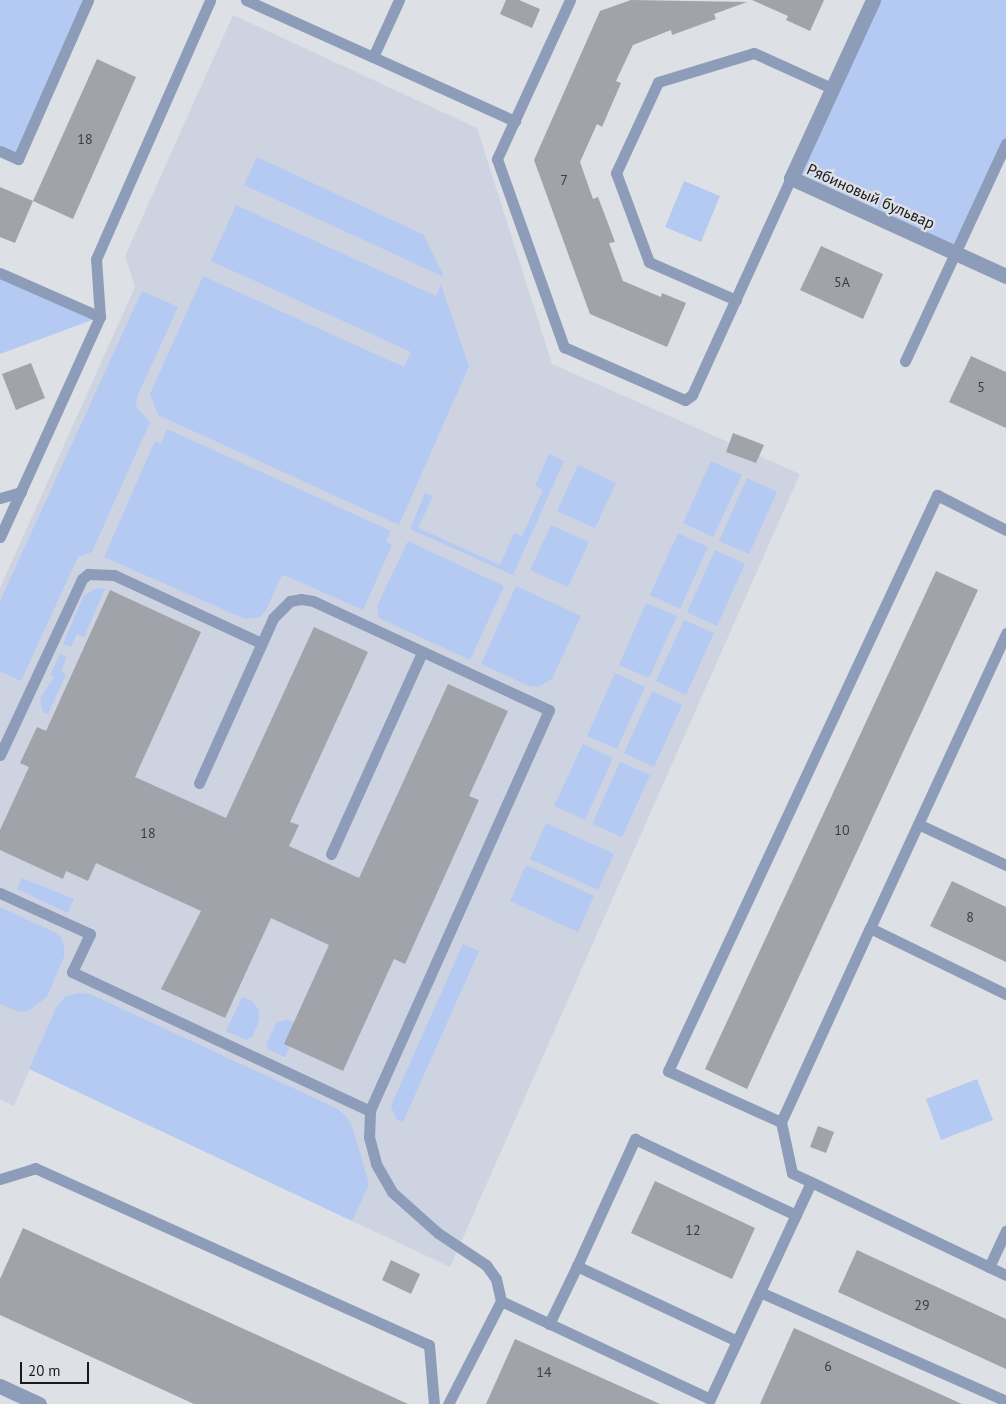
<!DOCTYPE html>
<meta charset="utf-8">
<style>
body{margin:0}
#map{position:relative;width:1006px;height:1404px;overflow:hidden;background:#dde0e5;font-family:"PT Sans",sans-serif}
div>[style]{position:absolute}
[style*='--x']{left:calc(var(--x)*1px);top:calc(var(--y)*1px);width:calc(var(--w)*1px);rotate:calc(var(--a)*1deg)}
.built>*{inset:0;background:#cdd3e0}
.green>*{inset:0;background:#b5caf2}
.building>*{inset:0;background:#a0a3a9}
.lane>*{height:11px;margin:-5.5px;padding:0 5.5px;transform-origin:5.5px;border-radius:5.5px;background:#8d9cb8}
.street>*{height:15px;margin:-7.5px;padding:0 7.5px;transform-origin:7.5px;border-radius:7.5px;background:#8d9cb8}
span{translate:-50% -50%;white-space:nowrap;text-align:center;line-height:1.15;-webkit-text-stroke:4.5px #dde0e5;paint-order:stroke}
.number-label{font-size:14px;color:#3a3c3e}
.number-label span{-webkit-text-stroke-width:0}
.street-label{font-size:16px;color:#18191b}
.scale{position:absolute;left:20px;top:1362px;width:69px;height:22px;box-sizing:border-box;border:2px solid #18191b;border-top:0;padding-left:6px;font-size:15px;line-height:18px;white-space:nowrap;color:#18191b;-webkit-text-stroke:4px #dde0e5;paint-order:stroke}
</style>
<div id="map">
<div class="built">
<i style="clip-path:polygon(233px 15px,477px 128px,552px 364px,800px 474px,450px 1267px,30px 1069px,14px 1106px,0 1099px,0 588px,135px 287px,125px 256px)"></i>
</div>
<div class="green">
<i style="clip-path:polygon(0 0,86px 0,16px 157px,0 149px)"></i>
<i style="clip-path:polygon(873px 0,1006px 0,1006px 143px,956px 254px,791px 178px)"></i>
<i style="clip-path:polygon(257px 157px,424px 235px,444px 277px,244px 185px)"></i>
<i style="clip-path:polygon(684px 181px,720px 196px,701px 242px,665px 227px)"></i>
<i style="clip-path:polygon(236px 205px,436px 296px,441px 285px,469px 366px,399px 525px,158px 415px,150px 394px,203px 276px,404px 367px,411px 352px,211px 261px)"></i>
<i style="clip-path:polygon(0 273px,100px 317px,0 354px)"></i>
<i style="clip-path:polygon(142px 291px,178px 307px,137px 397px,136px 407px,150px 422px,92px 552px,78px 557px,21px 681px,0 671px,0 601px)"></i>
<i style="clip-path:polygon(167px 429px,391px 531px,386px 542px,392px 545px,363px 610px,284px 575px,281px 577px,266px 610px,260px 617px,245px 619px,104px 557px,155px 441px,161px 444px)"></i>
<i style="clip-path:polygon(549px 454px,564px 461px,513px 575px,410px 529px,425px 493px,433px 496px,418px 528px,500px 565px,514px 533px,522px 536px,543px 490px,535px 486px)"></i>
<i style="clip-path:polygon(711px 461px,742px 475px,713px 537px,683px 523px)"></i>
<i style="clip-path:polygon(578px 465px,616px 483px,595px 528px,557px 511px)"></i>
<i style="clip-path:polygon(747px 478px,777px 492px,749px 554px,719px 541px)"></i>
<i style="clip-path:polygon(551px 525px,589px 542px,568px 587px,530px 570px)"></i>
<i style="clip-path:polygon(678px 533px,708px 547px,680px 609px,650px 595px)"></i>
<i style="clip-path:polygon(408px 541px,504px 586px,470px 660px,379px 618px,377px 606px)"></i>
<i style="clip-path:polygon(715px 550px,745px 564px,717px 626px,687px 612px)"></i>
<i style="clip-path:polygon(516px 586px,581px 616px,552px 679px,538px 687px,529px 686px,481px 664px)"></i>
<i style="clip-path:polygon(97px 588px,105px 589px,84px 637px,77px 634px,71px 647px,63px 644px,84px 595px)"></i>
<i style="clip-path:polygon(646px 603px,677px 616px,649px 678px,619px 665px)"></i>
<i style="clip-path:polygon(684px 620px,714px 633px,686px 695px,656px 681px)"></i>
<i style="clip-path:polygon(60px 654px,67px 657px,61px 671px,66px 674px,48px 714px,43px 712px,40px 698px,54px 677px,50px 675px)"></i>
<i style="clip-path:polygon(615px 673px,645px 687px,617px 749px,587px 736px)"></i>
<i style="clip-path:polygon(652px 691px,682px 705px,654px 767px,624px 753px)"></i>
<i style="clip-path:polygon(583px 744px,613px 758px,585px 820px,554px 806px)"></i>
<i style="clip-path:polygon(620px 762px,650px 775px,622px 837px,592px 824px)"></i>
<i style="clip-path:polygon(546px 823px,614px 854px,598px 890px,530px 859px)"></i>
<i style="clip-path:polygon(526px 865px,594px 896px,578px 932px,510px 901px)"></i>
<i style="clip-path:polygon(22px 878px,74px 899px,68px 913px,17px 889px)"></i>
<i style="clip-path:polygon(0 907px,54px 932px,61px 937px,64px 946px,64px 957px,47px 997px,28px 1011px,19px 1012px,0 1004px)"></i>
<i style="clip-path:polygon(463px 944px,479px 951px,403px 1122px,396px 1119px,391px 1106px)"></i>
<i style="clip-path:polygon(78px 993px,90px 994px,338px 1109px,347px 1117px,353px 1129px,369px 1184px,352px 1221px,29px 1069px,57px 1006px,66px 996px)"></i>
<i style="clip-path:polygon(242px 997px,252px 1001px,259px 1010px,259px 1020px,253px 1036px,247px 1040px,226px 1031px)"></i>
<i style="clip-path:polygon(288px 1020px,299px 1024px,285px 1057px,268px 1049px,266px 1045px,277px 1022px)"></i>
<i style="clip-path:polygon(977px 1079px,993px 1120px,941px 1140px,926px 1099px)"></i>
</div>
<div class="building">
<i style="clip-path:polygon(506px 0,519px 0,540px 9px,532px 28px,500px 14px)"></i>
<i style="clip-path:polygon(631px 0,747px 2px,714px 14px,716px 19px,672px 35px,671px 30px,633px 45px,616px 81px,621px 83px,602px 127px,597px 124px,580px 162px,593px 199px,598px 197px,615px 242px,609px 243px,623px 281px,661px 297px,662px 293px,686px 303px,667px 347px,590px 314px,534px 160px,600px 11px)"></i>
<i style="clip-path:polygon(752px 0,824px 0,810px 31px,786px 20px,788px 16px)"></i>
<i style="clip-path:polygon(97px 59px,136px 77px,73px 219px,33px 201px)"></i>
<i style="clip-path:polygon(0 187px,33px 201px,15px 243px,0 237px)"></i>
<i style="clip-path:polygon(821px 246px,883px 274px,863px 319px,800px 290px)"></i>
<i style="clip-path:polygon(971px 356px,1006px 372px,1006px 428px,949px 402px)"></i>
<i style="clip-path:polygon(31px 363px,45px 398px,16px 410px,2px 374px)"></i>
<i style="clip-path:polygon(733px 433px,764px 445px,756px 463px,726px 452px)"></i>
<i style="clip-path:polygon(936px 571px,978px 590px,747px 1089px,705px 1069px)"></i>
<i style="clip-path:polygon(110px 590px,201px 632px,135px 777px,226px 818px,314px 627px,368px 652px,290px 822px,299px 825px,289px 846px,359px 878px,448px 684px,508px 711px,469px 796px,479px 800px,405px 964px,394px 959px,343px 1071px,284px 1044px,329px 945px,271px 918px,225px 1018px,161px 989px,201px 911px,96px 863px,88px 881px,66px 871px,63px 879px,0 850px,0 830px,29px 767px,20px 763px,37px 727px,46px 731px)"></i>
<i style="clip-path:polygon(952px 881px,1006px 907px,1006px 962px,930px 926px)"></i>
<i style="clip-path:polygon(818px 1126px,834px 1132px,826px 1153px,810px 1147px)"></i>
<i style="clip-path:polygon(655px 1181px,755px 1228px,732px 1279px,631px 1233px)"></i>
<i style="clip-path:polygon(23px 1228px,408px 1404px,194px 1404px,0 1315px,0 1279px)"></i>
<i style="clip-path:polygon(857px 1250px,1006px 1319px,1006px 1369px,838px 1292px)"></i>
<i style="clip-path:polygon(391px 1260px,420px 1274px,411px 1294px,382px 1280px)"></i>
<i style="clip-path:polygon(794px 1328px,962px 1404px,760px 1404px)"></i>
<i style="clip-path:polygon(515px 1339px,660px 1404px,486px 1404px)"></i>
</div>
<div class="lane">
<i style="--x:246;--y:0;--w:139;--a:24.2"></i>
<i style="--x:373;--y:57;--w:63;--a:-65.5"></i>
<i style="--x:570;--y:0;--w:175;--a:114.7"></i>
<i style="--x:497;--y:159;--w:200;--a:70.4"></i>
<i style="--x:564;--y:347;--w:132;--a:23.7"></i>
<i style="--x:685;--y:400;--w:9;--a:-36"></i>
<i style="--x:692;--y:395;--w:239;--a:-65.5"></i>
<i style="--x:373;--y:57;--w:156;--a:24.3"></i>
<i style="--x:0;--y:151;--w:20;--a:24"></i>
<i style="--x:18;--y:159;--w:174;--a:-66.2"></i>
<i style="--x:0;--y:273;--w:109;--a:23.7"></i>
<i style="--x:736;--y:300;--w:95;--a:-156.4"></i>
<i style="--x:649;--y:262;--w:95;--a:-110.3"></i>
<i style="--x:616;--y:173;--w:100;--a:-65.2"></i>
<i style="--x:658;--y:82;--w:100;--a:-16.8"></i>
<i style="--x:754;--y:53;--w:85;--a:24.4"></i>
<i style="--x:905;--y:361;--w:240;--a:-65.1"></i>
<i style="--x:0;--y:498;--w:22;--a:-16"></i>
<i style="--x:0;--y:537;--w:242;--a:-65.6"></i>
<i style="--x:100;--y:317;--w:58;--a:-93.9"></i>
<i style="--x:96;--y:259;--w:283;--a:-66.2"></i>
<i style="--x:0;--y:755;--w:194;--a:-65"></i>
<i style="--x:82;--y:579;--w:8;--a:-40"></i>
<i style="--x:88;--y:574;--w:26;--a:2"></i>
<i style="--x:114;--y:575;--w:162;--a:24.8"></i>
<i style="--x:199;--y:783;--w:181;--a:-65.8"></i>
<i style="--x:273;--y:618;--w:24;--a:-45"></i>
<i style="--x:290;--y:601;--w:11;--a:-10"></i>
<i style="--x:301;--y:599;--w:12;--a:9"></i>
<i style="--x:313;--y:601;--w:260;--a:24.8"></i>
<i style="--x:549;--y:710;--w:439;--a:114.1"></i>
<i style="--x:370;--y:1111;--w:26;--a:92"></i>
<i style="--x:369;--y:1137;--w:28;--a:75"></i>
<i style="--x:376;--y:1164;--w:32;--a:60"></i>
<i style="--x:392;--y:1192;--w:62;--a:41.7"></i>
<i style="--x:438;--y:1233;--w:58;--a:33.7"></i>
<i style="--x:486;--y:1265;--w:17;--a:54"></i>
<i style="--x:496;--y:1279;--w:23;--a:77"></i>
<i style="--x:501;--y:1301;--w:116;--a:117.2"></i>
<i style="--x:918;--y:824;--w:97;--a:25"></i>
<i style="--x:331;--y:854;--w:222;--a:-65.7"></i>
<i style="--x:0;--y:893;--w:99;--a:24.5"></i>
<i style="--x:90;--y:934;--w:42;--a:115.3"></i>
<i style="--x:72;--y:972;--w:329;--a:25"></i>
<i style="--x:870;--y:928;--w:325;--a:-65.2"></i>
<i style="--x:781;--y:1122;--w:124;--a:-155.7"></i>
<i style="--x:668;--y:1071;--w:636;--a:-64.97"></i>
<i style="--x:937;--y:495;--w:77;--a:26.9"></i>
<i style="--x:0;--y:1179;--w:37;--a:-17"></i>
<i style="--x:35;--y:1168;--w:432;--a:24.2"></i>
<i style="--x:429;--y:1345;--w:59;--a:85.2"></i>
<i style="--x:811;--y:1182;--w:21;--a:-155"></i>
<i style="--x:792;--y:1173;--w:52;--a:-102.2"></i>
<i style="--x:781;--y:1122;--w:213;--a:-65.4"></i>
<i style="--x:870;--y:928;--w:151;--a:25.9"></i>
<i style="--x:989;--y:1267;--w:19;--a:25"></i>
<i style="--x:760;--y:1292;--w:269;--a:23.9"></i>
<i style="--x:501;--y:1301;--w:231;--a:25.1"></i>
<i style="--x:710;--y:1399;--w:239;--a:-65"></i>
<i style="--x:811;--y:1182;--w:197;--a:25.5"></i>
<i style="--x:989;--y:1267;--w:40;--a:-65"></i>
<i style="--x:549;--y:1324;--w:64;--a:-64.2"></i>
<i style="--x:737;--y:1341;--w:177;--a:-154.9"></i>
<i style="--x:577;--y:1266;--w:140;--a:-65.5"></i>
<i style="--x:635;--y:1139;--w:178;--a:25.3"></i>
</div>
<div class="street">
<i style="--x:873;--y:0;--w:196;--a:114.7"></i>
<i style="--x:791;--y:178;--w:236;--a:24.5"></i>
<i style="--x:0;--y:1386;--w:43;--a:24.8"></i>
</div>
<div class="number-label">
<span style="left:85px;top:139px">18</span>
<span style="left:564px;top:180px">7</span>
<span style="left:842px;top:282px">5А</span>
<span style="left:981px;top:387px">5</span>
<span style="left:842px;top:830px">10</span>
<span style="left:148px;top:833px">18</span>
<span style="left:970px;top:917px">8</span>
<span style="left:693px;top:1230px">12</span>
<span style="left:922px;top:1305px">29</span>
<span style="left:828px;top:1366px">6</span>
<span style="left:544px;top:1372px">14</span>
</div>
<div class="street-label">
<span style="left:871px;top:196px;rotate:24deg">Рябиновый бульвар</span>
</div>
<div class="scale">20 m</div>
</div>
